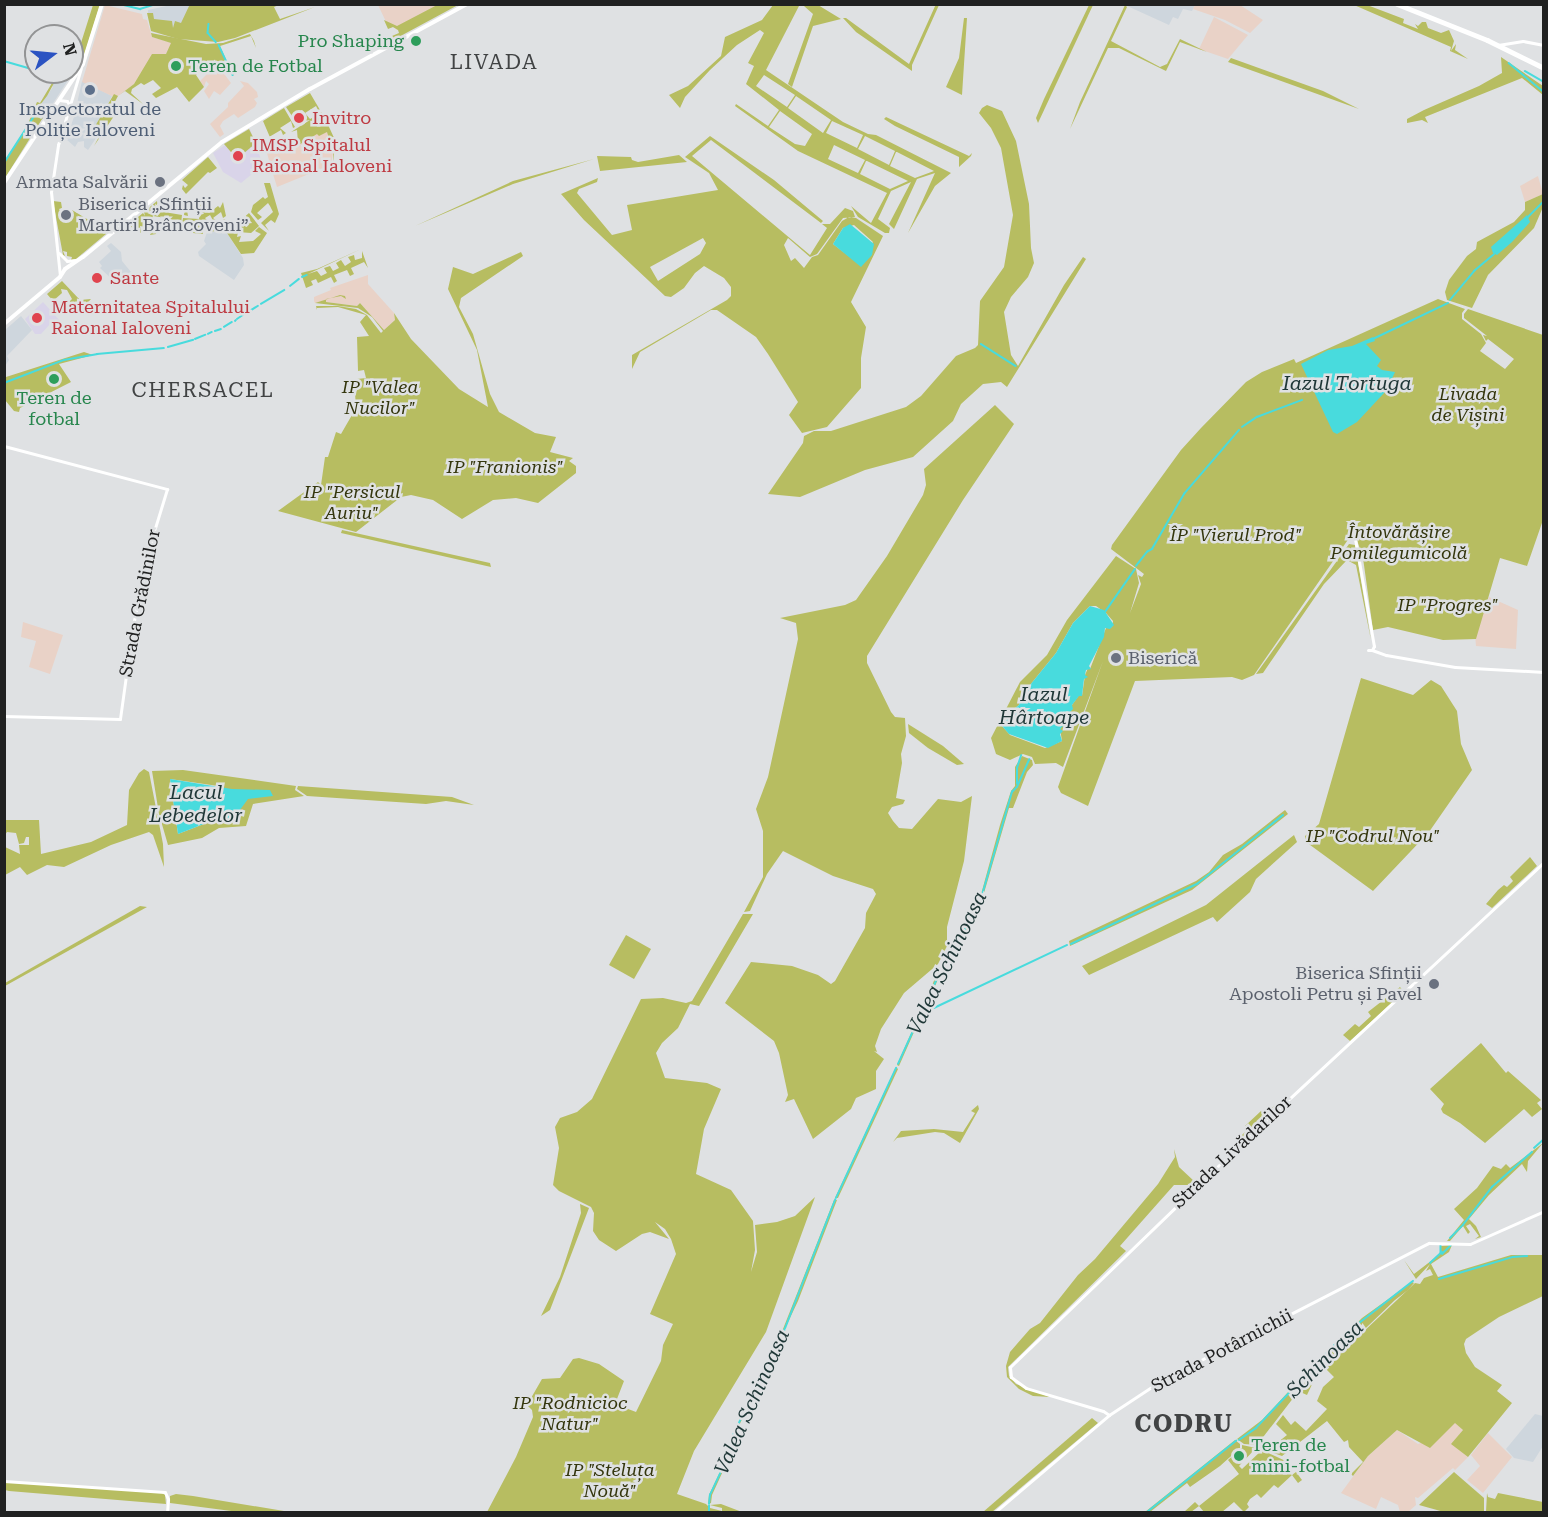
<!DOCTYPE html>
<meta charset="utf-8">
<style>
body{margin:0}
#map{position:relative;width:1548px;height:1517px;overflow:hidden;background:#dfe1e3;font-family:"Roboto Serif",serif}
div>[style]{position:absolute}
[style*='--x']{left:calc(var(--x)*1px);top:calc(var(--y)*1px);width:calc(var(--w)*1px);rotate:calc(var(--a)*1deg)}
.built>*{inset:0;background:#ced6dd}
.industrial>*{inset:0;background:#e9d2c7}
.medical>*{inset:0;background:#d9d4e9}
.green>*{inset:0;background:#b7bd61}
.water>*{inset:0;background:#48dbdd}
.stream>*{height:1.5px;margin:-0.75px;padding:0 0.75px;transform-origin:0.75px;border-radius:0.75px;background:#48dbdd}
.tertiary>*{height:3px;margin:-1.5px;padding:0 1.5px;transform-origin:1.5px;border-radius:1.5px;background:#fff}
.secondary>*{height:4px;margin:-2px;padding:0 2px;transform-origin:2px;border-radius:2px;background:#fff}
.trunk>*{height:5px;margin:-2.5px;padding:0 2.5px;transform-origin:2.5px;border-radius:2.5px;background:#fff}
.dots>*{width:16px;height:16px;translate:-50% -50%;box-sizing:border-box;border:3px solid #dfe1e3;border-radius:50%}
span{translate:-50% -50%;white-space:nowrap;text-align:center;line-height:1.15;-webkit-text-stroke:5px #dfe1e3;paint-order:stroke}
.leisure-label{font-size:18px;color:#27864d}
.right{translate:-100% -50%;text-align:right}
.left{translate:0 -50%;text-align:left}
.service-label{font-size:18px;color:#4e5e75}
.health-label{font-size:18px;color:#be3a42}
.worship-label{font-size:18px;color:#5b616d}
.park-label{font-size:18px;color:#34360d;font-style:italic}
.street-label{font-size:18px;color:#202121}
.water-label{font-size:20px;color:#1f3737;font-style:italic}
.quarter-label{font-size:21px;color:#414344;letter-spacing:1.5px}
.district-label{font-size:24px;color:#414344;font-weight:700;letter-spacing:1.5px}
.frame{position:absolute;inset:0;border:6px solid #202121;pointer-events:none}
.north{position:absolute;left:24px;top:24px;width:60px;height:60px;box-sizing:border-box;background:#dfe1e3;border:2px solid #939495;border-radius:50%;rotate:74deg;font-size:16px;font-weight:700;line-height:24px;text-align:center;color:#202121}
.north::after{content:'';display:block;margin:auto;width:21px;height:27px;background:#2b53c2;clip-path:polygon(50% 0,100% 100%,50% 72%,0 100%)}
</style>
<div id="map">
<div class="built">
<i style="clip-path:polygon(171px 5px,198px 5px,178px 36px,153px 20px,148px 13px,148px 10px)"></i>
<i style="clip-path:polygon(1125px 5px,1125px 4px,1195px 5px,1192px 11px,1183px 9px,1178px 19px,1173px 17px,1169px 25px)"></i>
<i style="clip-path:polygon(72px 58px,80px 62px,42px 120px,33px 114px,53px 87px,51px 85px,58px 72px,72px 72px)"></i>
<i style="clip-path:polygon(82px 81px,112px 96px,107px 106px,111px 116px,88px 150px,84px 147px,84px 141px,78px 142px,75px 147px,66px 139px,74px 117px)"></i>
<i style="clip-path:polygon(225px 230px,243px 258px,244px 265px,234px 280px,199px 256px,198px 252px,206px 244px,204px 241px,207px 232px)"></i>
<i style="clip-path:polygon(111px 243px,121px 252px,122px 261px,131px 272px,116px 283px,100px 268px,102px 266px,99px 262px,111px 251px,107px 246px)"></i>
<i style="clip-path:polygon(21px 316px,32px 330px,7px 356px,9px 360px,5px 366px,5px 330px)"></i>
<i style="clip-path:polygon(1535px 1414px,1543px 1416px,1543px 1446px,1533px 1462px,1514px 1458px,1506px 1449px)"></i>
</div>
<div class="industrial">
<i style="clip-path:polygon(105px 5px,142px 14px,143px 19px,147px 20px,152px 37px,172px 43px,166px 54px,141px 73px,134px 84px,118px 96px,112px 96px,82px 82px)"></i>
<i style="clip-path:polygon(378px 5px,452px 5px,397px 30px,393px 27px,389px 28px)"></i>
<i style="clip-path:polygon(1195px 5px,1240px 5px,1263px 20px,1250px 33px,1225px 20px,1193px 9px)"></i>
<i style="clip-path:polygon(1214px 17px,1248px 35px,1228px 59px,1199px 49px)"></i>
<i style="clip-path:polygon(219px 67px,231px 83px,220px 95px,214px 91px,209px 99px,204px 91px,209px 84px,206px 81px,204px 87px,200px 81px,211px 70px,214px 73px)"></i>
<i style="clip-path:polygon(240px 81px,248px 83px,257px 92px,258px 97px,254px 99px,257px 103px,255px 107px,238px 118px,234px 114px,223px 121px,220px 126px,224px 134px,220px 137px,210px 124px,228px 107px,228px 103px,244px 86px)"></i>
<i style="clip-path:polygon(323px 118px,335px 140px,331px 165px,277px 187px,273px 174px,275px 169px,273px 163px,270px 164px,267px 153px,283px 144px,287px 143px,289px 148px,297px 145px)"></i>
<i style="clip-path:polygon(1538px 176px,1543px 194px,1525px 202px,1520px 186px)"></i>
<i style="clip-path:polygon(368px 275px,368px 284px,394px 313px,395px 320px,384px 330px,360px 303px,357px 306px,326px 302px,326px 300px,315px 303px,314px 301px,314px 297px,331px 290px,330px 288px)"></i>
<i style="clip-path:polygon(1489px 597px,1518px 610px,1516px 649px,1476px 646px,1475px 634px)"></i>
<i style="clip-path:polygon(23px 622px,63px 635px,50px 674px,29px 667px,36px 641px,21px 637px)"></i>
<i style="clip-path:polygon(1455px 1422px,1463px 1430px,1452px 1444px,1468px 1457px,1455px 1470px,1453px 1468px,1418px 1498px,1415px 1497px,1416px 1505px,1408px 1512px,1400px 1512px,1398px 1505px,1381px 1497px,1376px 1509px,1341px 1493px,1368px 1456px,1397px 1430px,1418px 1444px,1443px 1434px)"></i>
<i style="clip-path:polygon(1488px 1433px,1512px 1457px,1483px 1493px,1467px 1480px,1480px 1466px,1471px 1455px)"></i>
</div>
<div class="medical">
<i style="clip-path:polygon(250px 129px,263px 165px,241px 183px,223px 172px,213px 153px)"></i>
<i style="clip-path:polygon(43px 302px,61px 322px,56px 329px,51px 323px,41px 334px,35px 334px,25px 319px)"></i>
</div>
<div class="green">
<i style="clip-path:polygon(190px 4px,279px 5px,274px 7px,280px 19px,315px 7px,235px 38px,218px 42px,178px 39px,151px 31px,147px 13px,153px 13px,154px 19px,172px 21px,173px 28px,175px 21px,181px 23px)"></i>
<i style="clip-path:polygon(439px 4px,458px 5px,395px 39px,392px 36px,399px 33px,398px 30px,393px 27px,388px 29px,384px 20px,397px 26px)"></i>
<i style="clip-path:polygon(936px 4px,939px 5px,912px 65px,912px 71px,856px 32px,843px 18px,846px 18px,909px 64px)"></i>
<i style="clip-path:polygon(93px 5px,100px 5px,83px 59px,81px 63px,74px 60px,72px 63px,75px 55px,72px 48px,74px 45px,80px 46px)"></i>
<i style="clip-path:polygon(evenodd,773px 5px,818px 5px,841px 19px,813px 26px,792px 87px,788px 84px,813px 14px,804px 6px,799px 6px,766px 70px,843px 122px,868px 134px,876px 135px,951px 173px,935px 186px,908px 233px,935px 173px,917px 179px,894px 229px,889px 224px,911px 182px,891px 191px,878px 219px,890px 228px,889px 233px,885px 233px,858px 217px,851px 206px,871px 223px,887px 193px,798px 151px,735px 106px,736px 104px,768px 126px,779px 110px,746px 84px,754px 66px,748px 63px,764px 33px,760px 30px,737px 45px,710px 70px,685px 97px,680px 108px,669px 95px,688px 86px,721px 56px,725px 37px,762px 20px,773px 5px,764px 75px,795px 95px,787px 107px,756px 86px,764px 75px,773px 5px,796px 96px,831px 120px,823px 133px,788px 108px,796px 96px,773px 5px,780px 111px,812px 134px,805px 146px,795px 144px,769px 127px,780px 111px,773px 5px,832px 121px,863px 135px,857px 148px,826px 133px,832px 121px,773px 5px,865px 136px,895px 151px,889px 165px,858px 149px,865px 136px,773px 5px,834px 145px,865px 160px,858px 173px,828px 159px,834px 145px,773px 5px,896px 152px,897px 152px,934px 171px,915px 178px,890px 166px,896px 152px,773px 5px,866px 161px,867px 161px,908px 181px,890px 189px,860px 174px,866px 161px)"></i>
<i style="clip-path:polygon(1089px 5px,1093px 5px,1038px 123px,1036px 118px,1044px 99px)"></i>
<i style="clip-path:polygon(1125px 5px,1127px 7px,1111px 41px,1160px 67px,1167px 64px,1180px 39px,1207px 52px,1180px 42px,1166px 71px,1119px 48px,1108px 48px,1070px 129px,1080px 102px)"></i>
<i style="clip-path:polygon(1354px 5px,1367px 5px,1404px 19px,1403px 23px,1418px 29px,1415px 24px,1418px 26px,1422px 22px,1426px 22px,1428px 28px,1441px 33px,1449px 30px,1454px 41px,1451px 51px,1456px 44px,1455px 50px,1468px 59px,1450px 51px,1451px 47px)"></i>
<i style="clip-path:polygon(964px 18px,967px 18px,962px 95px,946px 87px,959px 58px)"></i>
<i style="clip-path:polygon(151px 33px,206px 44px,223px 43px,250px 34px,254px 41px,256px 48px,251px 36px,220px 46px,232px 73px,238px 64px,233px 76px,228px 69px,219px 67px,214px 73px,205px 66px,196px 75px,204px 87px,189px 102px,177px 87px,156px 98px,152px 94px,161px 88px,153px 80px,144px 85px,141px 83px,132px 89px,131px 93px,143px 104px,125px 91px,118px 96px,111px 109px,116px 113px,94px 146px,101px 133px,94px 128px,114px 94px,118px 96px,134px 84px,152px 54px,166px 54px,171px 43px,152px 37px)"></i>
<i style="clip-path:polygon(1501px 57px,1543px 86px,1543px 95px,1522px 78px,1425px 117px,1428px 123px,1422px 120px,1407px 123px,1407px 119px,1424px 110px,1479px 86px,1502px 73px)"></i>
<i style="clip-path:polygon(1231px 58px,1323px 91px,1359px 109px,1228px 62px)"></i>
<i style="clip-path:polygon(38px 72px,57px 74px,60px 72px,47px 96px,33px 114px,41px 119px,44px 116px,5px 178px,5px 162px,27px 126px,37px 102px,40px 103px,55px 78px)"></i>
<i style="clip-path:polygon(310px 93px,320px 110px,316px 111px,318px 110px,316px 106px,305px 113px,310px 119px,316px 116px,318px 118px,321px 112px,324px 116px,335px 140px,333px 163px,333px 151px,327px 132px,319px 136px,317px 134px,297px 146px,276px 153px,298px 143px,297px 130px,291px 132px,310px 120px,304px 121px,307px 118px,305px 114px,300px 116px,304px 112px,302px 110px,292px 116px,286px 107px)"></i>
<i style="clip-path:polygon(987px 105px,1002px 111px,1016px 141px,1029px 204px,1031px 248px,1034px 263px,1028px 277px,1011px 297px,1004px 312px,1011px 355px,1018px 366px,1064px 285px,1083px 257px,1086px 259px,1007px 387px,1001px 382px,983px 384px,961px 404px,953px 421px,913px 457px,865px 470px,800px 497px,768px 494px,803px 443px,804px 436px,814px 431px,831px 431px,906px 407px,921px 396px,956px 356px,975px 348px,978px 345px,980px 301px,1004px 267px,1013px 215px,1001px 148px,991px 128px,979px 113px,982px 108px)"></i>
<i style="clip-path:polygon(284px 108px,295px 127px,293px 128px,291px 121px,280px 128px,286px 133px,283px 135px,281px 130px,269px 137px,274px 140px,272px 142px,263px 121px)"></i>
<i style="clip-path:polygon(886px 117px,969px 156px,972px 153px,971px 156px,959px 167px,959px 157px,895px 126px,884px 119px)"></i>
<i style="clip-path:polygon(249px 129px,256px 143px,237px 159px,224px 144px)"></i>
<i style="clip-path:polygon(evenodd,710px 136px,774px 180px,823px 221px,821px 223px,711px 140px,692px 156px,810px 255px,827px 228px,822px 224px,830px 224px,845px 208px,853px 211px,855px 217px,843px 218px,817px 254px,810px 257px,788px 238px,784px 245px,791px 261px,795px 258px,804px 268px,812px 257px,818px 255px,842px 221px,849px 217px,856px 218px,883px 236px,851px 302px,866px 327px,861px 358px,861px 388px,827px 427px,802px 433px,789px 415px,798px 402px,768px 354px,756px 337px,717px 310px,711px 310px,640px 352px,632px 369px,632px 355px,727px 300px,731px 296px,731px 287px,724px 278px,704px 266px,695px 273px,684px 288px,671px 297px,665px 296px,584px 220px,561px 194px,598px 178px,597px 182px,579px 189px,577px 193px,612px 235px,632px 230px,627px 205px,718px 190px,709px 173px,685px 157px,710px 136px,854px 225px,873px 242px,859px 264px,833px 244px,843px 228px,854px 225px,710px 136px,703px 238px,706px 243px,700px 254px,658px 281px,650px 267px,703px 238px)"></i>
<i style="clip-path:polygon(679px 155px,687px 162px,600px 171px,597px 156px,631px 157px,632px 160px,638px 162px)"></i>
<i style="clip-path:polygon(208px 157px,217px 168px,210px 173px,208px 172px,186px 194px,182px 189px,183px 185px,185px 188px,188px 185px,182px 180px)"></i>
<i style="clip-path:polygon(594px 159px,513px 184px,415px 226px,513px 181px)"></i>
<i style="clip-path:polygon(264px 183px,270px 183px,279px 214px,275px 223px,271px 220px,265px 225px,269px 231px,261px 223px,273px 212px,270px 206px,268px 203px,257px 213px,262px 217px,258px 220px,251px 212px,253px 205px,263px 197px,265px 199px,268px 197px)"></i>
<i style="clip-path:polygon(1543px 194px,1543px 207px,1534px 228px,1488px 275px,1472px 308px,1447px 300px,1445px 292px,1449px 280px,1467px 256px,1476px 249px,1477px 242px,1514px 222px,1525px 210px,1525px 202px)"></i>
<i style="clip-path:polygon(53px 201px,61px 202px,62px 208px,59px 209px,64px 218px,71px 218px,72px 210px,87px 219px,94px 219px,106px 230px,106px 234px,76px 259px,71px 260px,72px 257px,67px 256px,67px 252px,63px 251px,65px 256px,63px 255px)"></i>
<i style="clip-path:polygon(157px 201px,158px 211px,182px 215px,181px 224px,171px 224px,165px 222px,166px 218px,153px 216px,151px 220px,146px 220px,180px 227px,179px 230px,168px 232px,169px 227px,161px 226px,157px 228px,156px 234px,150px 235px,153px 228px,140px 226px,141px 233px,128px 225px,143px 213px,145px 216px,144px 212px)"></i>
<i style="clip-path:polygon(223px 202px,226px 216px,223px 218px,221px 212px,213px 218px,218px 222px,215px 224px,210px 215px,205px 218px,212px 226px,202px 230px,203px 234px,193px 233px,196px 228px,185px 226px,186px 232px,181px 231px,183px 218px,199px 219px,200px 212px,187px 210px,188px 216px,184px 215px,185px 207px,191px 203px,199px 203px,209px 213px,218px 206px,220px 208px)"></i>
<i style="clip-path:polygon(249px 213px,259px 226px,251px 233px,238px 232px,237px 237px,241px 236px,239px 242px,253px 241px,261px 234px,255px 231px,259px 227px,267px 233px,254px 253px,241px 254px,225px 230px,207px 232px,202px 240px,207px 232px,216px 228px,224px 219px,234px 226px)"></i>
<i style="clip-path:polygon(361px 249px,308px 274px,317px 271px,321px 276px,327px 273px,324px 268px,330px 266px,333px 271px,339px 268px,336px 263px,341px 260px,345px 266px,351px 262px,348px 257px,354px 255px,355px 260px,362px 258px,362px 251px,368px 268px,364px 262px,351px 268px,354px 274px,350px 276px,347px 270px,334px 275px,337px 281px,334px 283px,331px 277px,318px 283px,316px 279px,311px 281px,313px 285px,306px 288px,301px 273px,317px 269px)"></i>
<i style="clip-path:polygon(521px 252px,523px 256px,461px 298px,459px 307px,473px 334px,490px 394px,499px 412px,535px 433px,556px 437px,550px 452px,573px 458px,569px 461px,576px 466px,576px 473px,538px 503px,516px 498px,493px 500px,462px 519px,433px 500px,411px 495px,401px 497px,356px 532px,278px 511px,318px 482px,321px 485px,325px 457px,328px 457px,336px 432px,341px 434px,356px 408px,355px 393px,359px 387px,357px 379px,366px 378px,364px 370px,358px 371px,357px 337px,369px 336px,360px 322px,366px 315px,338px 307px,317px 308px,317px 310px,316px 306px,338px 306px,356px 309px,367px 315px,381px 333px,383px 331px,372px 317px,358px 308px,315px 303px,334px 297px,340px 295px,345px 296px,346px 299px,341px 296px,326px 299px,326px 302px,357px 306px,360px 303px,384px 330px,395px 320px,394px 313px,411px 339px,459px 389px,488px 407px,477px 350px,448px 289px,453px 267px,473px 274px)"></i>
<i style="clip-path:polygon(62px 281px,80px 300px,91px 299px,79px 312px,73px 302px,69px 305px,65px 302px,58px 306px,54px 302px,59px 304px,65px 299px,68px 303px,72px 299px,67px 290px,61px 289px,62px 293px,53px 301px,47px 294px)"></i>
<i style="clip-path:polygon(evenodd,1438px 299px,1465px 309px,1462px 313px,1462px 319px,1481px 334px,1486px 343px,1480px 351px,1505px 369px,1514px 359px,1488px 339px,1486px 341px,1483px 335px,1487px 336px,1464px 318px,1464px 314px,1468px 309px,1543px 335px,1543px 520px,1527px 566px,1500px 558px,1476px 639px,1443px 640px,1388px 627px,1373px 630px,1363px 558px,1354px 531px,1254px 675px,1242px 680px,1232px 677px,1135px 681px,1088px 806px,1061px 793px,1058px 787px,1103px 661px,1063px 767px,1056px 763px,1035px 764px,1032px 757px,1023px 754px,1010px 760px,996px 754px,991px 738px,1020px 682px,1047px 655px,1067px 620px,1116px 556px,1136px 569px,1139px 583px,1130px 613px,1141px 584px,1138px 575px,1142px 577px,1144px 574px,1111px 549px,1112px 545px,1181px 450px,1201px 428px,1246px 382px,1262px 372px,1294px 359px,1296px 363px,1438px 299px,1090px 606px,1096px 606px,1106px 613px,1113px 621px,1112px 627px,1106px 628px,1090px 669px,1088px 668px,1085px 675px,1082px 696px,1079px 695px,1072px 705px,1060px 729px,1062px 741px,1045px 748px,1010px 735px,1002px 726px,1009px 713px,1019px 705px,1026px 690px,1056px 653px,1073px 623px,1090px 606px)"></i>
<i style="clip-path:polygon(84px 352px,93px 355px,59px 364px,71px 382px,20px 408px,19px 412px,14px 411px,5px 400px,6px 377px)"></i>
<i style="clip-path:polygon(995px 405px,1014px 424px,963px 500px,867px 656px,867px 663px,891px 712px,895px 717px,905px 718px,906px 736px,901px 754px,902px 763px,896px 798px,905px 800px,903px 804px,892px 807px,888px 813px,893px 821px,899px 828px,912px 829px,938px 799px,961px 802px,972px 796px,964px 861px,947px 927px,947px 946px,938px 964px,904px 993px,881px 1029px,875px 1046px,877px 1052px,874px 1051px,884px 1059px,876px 1071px,876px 1089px,856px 1098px,851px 1109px,813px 1139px,794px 1099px,785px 1102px,788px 1095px,779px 1053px,774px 1041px,725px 1003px,751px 962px,792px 966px,818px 975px,831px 984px,835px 981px,865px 928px,866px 913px,876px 894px,873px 889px,833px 876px,783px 851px,767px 874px,750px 911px,744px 912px,763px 877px,763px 831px,756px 809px,768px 777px,798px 639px,796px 623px,780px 618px,845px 605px,856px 600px,887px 556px,923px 495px,926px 485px,924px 469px)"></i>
<i style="clip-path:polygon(342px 530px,490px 563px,491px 567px,341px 533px)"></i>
<i style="clip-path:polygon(1349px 544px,1355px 545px,1371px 640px,1356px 565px,1347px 560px,1324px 584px,1263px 673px,1256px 674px)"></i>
<i style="clip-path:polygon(1361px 678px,1413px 695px,1431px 680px,1441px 686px,1457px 711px,1461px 744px,1472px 770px,1429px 832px,1373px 891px,1306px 842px,1305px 836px,1319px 824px)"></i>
<i style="clip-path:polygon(908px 724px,943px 746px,964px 764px,957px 765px,928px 748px,909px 733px)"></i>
<i style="clip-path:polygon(1022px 756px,1032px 760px,1033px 765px,1027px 772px,1013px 808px,1009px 808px,979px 910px,947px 960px,924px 1010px,931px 1008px,930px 1011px,922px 1014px,899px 1066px,897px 1065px,940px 967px,977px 909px,1000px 825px,1011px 791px,1015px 786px,1015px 767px)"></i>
<i style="clip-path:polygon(144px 769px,149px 772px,163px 844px,164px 867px,153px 835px,149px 832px,111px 845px,64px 867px,47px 865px,27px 875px,20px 867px,5px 875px,5px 847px,20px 854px,19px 845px,29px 845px,29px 837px,26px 837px,24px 843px,19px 844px,16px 833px,7px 832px,5px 835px,5px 820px,39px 820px,41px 854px,91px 842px,127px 825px,129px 790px,139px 773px)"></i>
<i style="clip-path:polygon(evenodd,183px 770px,296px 786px,295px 790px,304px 796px,253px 804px,246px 826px,219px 828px,202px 838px,168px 845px,159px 814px,152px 771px,183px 770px,170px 779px,218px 786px,234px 818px,209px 822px,178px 834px,170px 779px)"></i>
<i style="clip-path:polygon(298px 786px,452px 797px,474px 805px,446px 801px,426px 804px,307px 796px,297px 789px)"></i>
<i style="clip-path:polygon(1285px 810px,1288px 814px,1192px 890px,1070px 946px,1069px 941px,1196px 881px,1209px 872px,1223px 855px,1242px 844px)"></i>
<i style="clip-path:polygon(1294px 835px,1297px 842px,1256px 879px,1250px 892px,1217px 922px,1213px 917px,1089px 975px,1082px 966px,1206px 905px)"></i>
<i style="clip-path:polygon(1530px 857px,1537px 866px,1492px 908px,1486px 904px,1498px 890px,1504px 885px,1507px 887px,1513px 881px,1510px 877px)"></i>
<i style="clip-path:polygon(140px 906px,147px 907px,5px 986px,5px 983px)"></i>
<i style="clip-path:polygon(743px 914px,753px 914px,699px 1006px,690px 1004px,678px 1028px,662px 1043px,656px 1053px,665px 1078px,707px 1083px,721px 1089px,704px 1129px,696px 1174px,731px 1190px,753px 1221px,755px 1250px,751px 1272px,757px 1252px,755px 1225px,777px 1222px,795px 1216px,815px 1197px,766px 1332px,694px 1451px,677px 1494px,706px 1504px,710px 1508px,722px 1511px,722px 1508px,710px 1505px,721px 1504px,742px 1512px,487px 1512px,516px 1457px,533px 1417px,532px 1410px,527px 1405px,542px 1379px,560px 1378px,573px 1359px,579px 1358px,599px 1364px,624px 1381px,615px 1404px,636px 1412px,661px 1361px,663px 1345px,673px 1324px,650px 1314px,676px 1254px,671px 1239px,665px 1229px,655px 1222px,669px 1239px,650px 1232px,642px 1234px,616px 1251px,599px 1240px,593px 1231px,594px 1213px,591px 1207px,559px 1191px,553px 1185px,559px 1148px,555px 1127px,560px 1118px,577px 1112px,592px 1099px,641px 999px,663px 998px,686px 1003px,692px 1001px)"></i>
<i style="clip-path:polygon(626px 935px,651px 949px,634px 979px,609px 965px)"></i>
<i style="clip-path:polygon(1400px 987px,1404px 992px,1350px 1041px,1343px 1035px,1355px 1024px,1359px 1027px,1371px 1016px,1368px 1012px)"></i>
<i style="clip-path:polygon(1481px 1043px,1506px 1073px,1508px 1071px,1541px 1100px,1537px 1103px,1542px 1109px,1532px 1117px,1524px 1109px,1485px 1143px,1460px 1123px,1443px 1113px,1441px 1109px,1444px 1104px,1430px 1089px)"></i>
<i style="clip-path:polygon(896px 1067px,898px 1069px,838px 1198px,835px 1198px)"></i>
<i style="clip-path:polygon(1282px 1100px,1230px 1152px,1227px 1150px,1248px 1129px,1245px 1126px,1261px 1111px,1264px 1114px)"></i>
<i style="clip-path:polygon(978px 1105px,979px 1109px,960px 1143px,944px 1133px,935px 1132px,897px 1138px,893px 1142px,901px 1131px,934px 1129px,963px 1132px,975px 1113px,971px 1111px)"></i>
<i style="clip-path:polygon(1543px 1143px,1528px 1161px,1527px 1172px,1522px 1164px,1489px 1195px,1469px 1219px,1476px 1226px,1481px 1237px,1475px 1239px,1479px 1236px,1470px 1224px,1466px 1226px,1470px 1232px,1468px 1234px,1463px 1226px,1450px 1241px,1447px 1241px,1464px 1220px,1454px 1209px,1477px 1188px,1493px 1166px,1501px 1169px,1506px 1164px,1510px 1168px)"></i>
<i style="clip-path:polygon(1174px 1149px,1179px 1167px,1195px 1182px,1192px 1185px,1174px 1185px,1120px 1246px,1126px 1251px,1008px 1367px,1009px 1376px,1016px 1384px,1050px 1397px,1033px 1396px,1019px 1389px,1007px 1377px,1006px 1366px,1010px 1352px,1030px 1329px,1040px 1323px,1078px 1275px,1095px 1259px,1158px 1184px,1175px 1157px)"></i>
<i style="clip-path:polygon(834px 1200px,837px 1200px,798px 1301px,736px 1432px,729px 1458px,712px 1495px,711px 1503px,708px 1504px,709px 1495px,727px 1457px,732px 1437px,783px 1329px)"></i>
<i style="clip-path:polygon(580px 1204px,589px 1208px,550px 1310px,541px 1316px,560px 1277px,581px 1213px)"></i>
<i style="clip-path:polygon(1452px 1245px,1449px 1252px,1431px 1264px,1438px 1277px,1511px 1255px,1543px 1255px,1543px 1296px,1499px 1317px,1466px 1339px,1464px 1344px,1466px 1353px,1475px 1367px,1502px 1385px,1497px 1391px,1512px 1403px,1468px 1457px,1451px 1444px,1463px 1430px,1455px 1423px,1430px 1448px,1397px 1430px,1368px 1456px,1353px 1476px,1351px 1474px,1363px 1462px,1349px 1447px,1348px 1440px,1344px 1442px,1327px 1421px,1282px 1456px,1256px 1447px,1259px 1445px,1268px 1450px,1287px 1435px,1276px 1424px,1283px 1415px,1291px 1425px,1295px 1421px,1306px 1431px,1327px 1409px,1317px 1401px,1323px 1387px,1334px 1377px,1325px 1368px,1415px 1283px,1420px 1284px,1424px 1278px,1433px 1275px,1430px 1269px,1426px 1271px,1430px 1264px,1416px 1279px,1404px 1260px,1414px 1274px,1440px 1254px,1441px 1246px)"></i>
<i style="clip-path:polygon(1412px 1282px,1414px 1283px,1408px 1290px,1395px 1300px,1316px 1376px,1307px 1395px,1291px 1388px,1362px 1318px)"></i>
<i style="clip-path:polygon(1290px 1390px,1294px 1397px,1257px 1445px,1244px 1444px,1237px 1439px,1262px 1420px)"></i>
<i style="clip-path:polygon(1092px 1418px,1098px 1423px,992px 1512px,983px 1512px)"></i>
<i style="clip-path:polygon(1235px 1440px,1240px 1444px,1240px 1448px,1220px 1466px,1190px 1487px,1187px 1483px,1150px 1512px,1145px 1512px)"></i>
<i style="clip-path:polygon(1242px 1445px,1256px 1448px,1239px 1466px,1242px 1469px,1262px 1450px,1290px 1463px,1285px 1468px,1292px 1475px,1296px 1472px,1302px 1480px,1298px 1483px,1292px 1475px,1278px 1488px,1274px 1485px,1261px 1498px,1257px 1494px,1250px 1499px,1247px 1504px,1249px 1507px,1244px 1512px,1234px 1502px,1222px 1512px,1204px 1512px,1199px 1506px,1191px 1512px,1184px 1512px,1195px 1502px,1199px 1506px,1239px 1474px,1228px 1460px,1242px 1448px)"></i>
<i style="clip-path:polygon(1454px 1472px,1484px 1498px,1484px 1512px,1444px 1512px,1419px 1505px)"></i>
<i style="clip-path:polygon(4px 1482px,162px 1493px,165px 1495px,166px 1504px,9px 1491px,5px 1490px)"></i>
<i style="clip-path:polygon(1487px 1493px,1488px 1497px,1495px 1499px,1498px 1493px,1543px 1502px,1543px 1512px,1486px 1512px)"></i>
<i style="clip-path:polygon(176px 1494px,193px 1496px,290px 1512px,239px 1512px,170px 1503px,170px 1496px)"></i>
</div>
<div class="water">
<i style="clip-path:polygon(1527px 215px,1530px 222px,1512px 242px,1497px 255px,1493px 253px,1491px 247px)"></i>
<i style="clip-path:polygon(850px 224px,874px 244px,872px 255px,861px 267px,833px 244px,843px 228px)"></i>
<i style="clip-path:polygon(1373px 337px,1375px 341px,1366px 344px,1381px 360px,1377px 366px,1382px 370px,1395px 372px,1390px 383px,1398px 386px,1385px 392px,1357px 422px,1337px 434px,1333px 432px,1301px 364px,1328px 350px,1352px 346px)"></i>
<i style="clip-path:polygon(1090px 606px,1104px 610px,1114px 625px,1110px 629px,1105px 628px,1104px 637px,1089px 666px,1091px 669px,1086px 670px,1085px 675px,1088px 677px,1084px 679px,1082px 696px,1079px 696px,1072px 705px,1073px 709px,1068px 714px,1067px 722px,1060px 729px,1063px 731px,1060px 734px,1062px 741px,1048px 748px,1009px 734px,1002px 726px,1005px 725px,1009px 713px,1019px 705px,1026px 690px,1056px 653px,1073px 623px)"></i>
<i style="clip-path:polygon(170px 779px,232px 789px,270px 790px,273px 796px,248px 799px,234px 818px,209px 822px,178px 834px)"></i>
</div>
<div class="stream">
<i style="--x:120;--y:4;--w:21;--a:14"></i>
<i style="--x:140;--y:9;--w:17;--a:-17"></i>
<i style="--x:209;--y:24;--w:9;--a:96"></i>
<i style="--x:208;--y:33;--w:12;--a:48"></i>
<i style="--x:219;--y:45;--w:33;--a:65"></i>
<i style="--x:4;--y:61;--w:33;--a:16"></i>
<i style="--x:1509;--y:63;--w:45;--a:39.6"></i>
<i style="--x:1525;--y:71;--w:22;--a:30"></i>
<i style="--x:41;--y:72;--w:14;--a:17"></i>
<i style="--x:4;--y:163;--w:54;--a:-57.2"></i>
<i style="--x:1527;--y:218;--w:24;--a:-45"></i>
<i style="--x:302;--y:277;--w:5;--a:-22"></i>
<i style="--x:290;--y:286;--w:11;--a:-38"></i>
<i style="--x:1450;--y:300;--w:38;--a:-50"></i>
<i style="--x:1474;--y:271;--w:26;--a:-40"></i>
<i style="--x:261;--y:304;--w:27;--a:-31"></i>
<i style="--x:245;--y:314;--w:15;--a:-32"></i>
<i style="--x:237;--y:319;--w:7;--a:-34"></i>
<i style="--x:235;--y:321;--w:1;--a:-45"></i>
<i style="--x:224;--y:327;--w:9;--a:-32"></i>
<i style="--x:215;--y:331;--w:6;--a:-18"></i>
<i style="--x:208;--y:334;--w:4;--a:-27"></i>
<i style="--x:195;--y:339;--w:11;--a:-22"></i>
<i style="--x:1373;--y:339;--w:83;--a:-25.6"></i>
<i style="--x:981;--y:344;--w:41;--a:32.2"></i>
<i style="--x:168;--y:347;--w:26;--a:-16"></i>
<i style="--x:4;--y:383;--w:64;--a:-21"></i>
<i style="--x:64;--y:360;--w:34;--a:-10"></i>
<i style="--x:97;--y:354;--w:67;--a:-5.1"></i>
<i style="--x:1242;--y:427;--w:18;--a:-34"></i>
<i style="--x:1257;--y:417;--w:48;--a:-20.7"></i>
<i style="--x:1136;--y:566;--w:18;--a:-52"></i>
<i style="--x:1147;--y:552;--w:6;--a:-31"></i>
<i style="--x:1152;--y:549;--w:64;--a:-59.8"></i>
<i style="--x:1184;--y:494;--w:84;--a:-49.3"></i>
<i style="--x:1105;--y:612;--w:52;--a:-55.1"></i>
<i style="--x:1017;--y:784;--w:16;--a:-90"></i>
<i style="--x:1017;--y:768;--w:13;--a:-72"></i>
<i style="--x:1071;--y:944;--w:140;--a:-25.5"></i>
<i style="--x:1197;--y:884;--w:110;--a:-38.7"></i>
<i style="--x:934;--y:1008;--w:147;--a:-25.3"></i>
<i style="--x:923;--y:1012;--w:8;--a:-23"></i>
<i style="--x:898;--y:1064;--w:115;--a:-65.4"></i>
<i style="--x:946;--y:959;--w:59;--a:-57.4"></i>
<i style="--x:978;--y:909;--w:122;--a:-73.8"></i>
<i style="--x:1012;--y:792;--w:7;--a:-45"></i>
<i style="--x:1017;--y:787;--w:30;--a:-66"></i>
<i style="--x:1534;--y:1148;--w:13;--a:-42"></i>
<i style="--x:836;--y:1198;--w:143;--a:-65.2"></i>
<i style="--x:1450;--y:1238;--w:18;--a:-45"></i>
<i style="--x:1463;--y:1225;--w:48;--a:-52.7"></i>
<i style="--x:1492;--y:1187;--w:53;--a:-41.2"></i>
<i style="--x:1441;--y:1245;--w:8;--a:90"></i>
<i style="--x:1442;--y:1254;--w:13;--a:-45"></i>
<i style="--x:1430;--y:1263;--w:16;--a:-43"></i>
<i style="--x:1439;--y:1279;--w:77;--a:-16.6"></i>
<i style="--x:1513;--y:1257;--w:14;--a:-4"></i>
<i style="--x:1239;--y:1440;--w:21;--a:-35"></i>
<i style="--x:1256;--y:1428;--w:129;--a:-46.6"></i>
<i style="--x:1345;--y:1334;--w:86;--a:-37.9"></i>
<i style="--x:709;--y:1504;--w:9;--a:-84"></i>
<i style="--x:710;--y:1495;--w:42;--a:-64.7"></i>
<i style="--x:728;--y:1457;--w:25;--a:-76"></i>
<i style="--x:734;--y:1433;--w:114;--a:-63.9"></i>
<i style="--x:784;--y:1331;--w:141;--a:-68.7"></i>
<i style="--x:709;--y:1512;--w:6;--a:-90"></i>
<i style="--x:1147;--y:1512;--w:114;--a:-38.6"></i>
</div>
<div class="tertiary">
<i style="--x:1498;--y:45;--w:25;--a:-9"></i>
<i style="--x:1523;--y:41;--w:21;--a:11"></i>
<i style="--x:59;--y:100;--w:8;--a:7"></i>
<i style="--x:67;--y:101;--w:6;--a:59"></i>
<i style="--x:59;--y:253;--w:11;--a:45"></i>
<i style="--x:67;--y:261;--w:9;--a:-6"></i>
<i style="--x:60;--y:276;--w:84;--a:-96.1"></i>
<i style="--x:51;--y:192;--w:48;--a:-81.5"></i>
<i style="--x:58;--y:145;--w:80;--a:-73.4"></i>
<i style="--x:4;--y:446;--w:169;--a:14.8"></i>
<i style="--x:167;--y:489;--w:54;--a:107.1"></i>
<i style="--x:151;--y:541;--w:86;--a:102.1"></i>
<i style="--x:133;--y:625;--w:95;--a:97.9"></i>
<i style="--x:120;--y:719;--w:116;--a:-178.5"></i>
<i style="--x:1354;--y:533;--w:115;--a:80"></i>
<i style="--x:1374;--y:646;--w:4;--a:117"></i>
<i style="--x:1372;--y:650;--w:4;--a:180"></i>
<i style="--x:1372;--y:650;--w:15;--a:20"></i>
<i style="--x:1386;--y:655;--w:70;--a:9.9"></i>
<i style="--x:1455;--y:667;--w:89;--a:3.2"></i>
<i style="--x:1109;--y:1415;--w:7;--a:-146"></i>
<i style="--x:1103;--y:1411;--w:80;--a:-163.4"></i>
<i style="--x:1026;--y:1388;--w:19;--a:-144"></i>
<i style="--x:1011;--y:1377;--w:10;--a:-96"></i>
<i style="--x:1010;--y:1367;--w:328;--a:-44"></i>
<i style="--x:1246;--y:1139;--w:407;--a:-42.9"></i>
<i style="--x:4;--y:1481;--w:161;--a:3.9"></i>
<i style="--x:165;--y:1492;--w:8;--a:67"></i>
<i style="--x:168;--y:1499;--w:13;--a:94"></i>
<i style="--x:995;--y:1512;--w:150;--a:-40.4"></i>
<i style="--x:1109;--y:1415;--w:64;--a:-33.4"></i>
<i style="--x:1162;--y:1380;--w:300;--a:-27.2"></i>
<i style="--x:1429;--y:1243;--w:41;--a:1.4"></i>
<i style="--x:1470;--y:1244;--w:81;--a:-24"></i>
</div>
<div class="secondary">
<i style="--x:4;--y:183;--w:143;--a:-56.4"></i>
<i style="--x:83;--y:64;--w:63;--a:-72.4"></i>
<i style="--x:4;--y:324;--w:73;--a:-40"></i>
<i style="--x:60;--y:277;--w:9;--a:-58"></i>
<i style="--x:65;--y:269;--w:22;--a:-34"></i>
<i style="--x:83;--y:257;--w:180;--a:-39.6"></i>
<i style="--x:222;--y:142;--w:103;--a:-31.1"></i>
<i style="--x:310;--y:89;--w:179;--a:-28.4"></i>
</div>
<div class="trunk">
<i style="--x:1397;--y:4;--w:97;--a:21.8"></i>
<i style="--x:1487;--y:40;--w:64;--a:26.2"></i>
</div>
<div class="dots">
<i style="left:416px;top:41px;background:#2e9e5b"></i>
<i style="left:176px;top:66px;background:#2e9e5b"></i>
<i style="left:90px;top:90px;background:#5c6f8a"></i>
<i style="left:299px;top:118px;background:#e0444e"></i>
<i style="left:238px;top:156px;background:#e0444e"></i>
<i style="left:160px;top:182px;background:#6b7280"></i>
<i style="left:66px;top:215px;background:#6b7280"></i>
<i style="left:97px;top:278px;background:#e0444e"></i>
<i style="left:37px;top:318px;background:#e0444e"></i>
<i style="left:54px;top:379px;background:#2e9e5b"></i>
<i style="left:1116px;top:658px;background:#6b7280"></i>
<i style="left:1434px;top:984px;background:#6b7280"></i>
<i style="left:1239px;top:1456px;background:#2e9e5b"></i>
</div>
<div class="leisure-label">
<span class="right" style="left:404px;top:41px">Pro Shaping</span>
<span class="left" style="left:188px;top:66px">Teren de Fotbal</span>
<span style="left:54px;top:409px">Teren de<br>fotbal</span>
<span class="left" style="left:1251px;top:1456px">Teren de<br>mini-fotbal</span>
</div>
<div class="service-label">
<span style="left:90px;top:120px">Inspectoratul de<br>Poliție Ialoveni</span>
</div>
<div class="health-label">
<span class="left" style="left:312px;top:118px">Invitro</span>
<span class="left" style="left:252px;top:156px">IMSP Spitalul<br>Raional Ialoveni</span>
<span class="left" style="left:110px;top:278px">Sante</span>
<span class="left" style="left:51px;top:318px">Maternitatea Spitalului<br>Raional Ialoveni</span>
</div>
<div class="worship-label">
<span class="right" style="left:148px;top:182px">Armata Salvării</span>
<span class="left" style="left:78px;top:215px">Biserica „Sfinții<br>Martiri Brâncoveni”</span>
<span class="left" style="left:1128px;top:658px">Biserică</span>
<span class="right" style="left:1422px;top:984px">Biserica Sfinții<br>Apostoli Petru și Pavel</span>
</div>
<div class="park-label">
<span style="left:380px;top:398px">IP "Valea<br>Nucilor"</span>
<span style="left:1468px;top:405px">Livada<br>de Vișini</span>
<span style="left:505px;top:467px">IP "Franionis"</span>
<span style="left:352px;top:503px">IP "Persicul<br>Auriu"</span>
<span style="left:1399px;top:543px">Întovărășire<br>Pomilegumicolă</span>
<span style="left:1236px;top:535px">ÎP "Vierul Prod"</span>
<span style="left:1448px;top:605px">IP "Progres"</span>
<span style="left:1373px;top:836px">IP "Codrul Nou"</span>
<span style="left:570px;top:1414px">IP "Rodnicioc<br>Natur"</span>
<span style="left:610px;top:1481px">IP "Steluța<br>Nouă"</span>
</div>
<div class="street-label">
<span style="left:140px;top:603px;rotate:-79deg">Strada Grădinilor</span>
<span style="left:1232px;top:1152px;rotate:-43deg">Strada Livădarilor</span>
<span style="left:1222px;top:1351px;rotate:-28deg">Strada Potârnichii</span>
</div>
<div class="water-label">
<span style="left:1347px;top:383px">Iazul Tortuga</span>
<span style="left:1044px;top:706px">Iazul<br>Hârtoape</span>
<span style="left:196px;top:804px">Lacul<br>Lebedelor</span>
<span style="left:947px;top:963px;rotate:-64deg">Valea Schinoasa</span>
<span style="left:1325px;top:1359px;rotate:-45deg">Schinoasa</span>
<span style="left:752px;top:1402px;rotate:-66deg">Valea Schinoasa</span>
</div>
<div class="quarter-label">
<span style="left:494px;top:62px">LIVADA</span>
<span style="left:203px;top:390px">CHERSACEL</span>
</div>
<div class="district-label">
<span style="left:1184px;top:1425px">CODRU</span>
</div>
<div class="frame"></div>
<div class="north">N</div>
</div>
